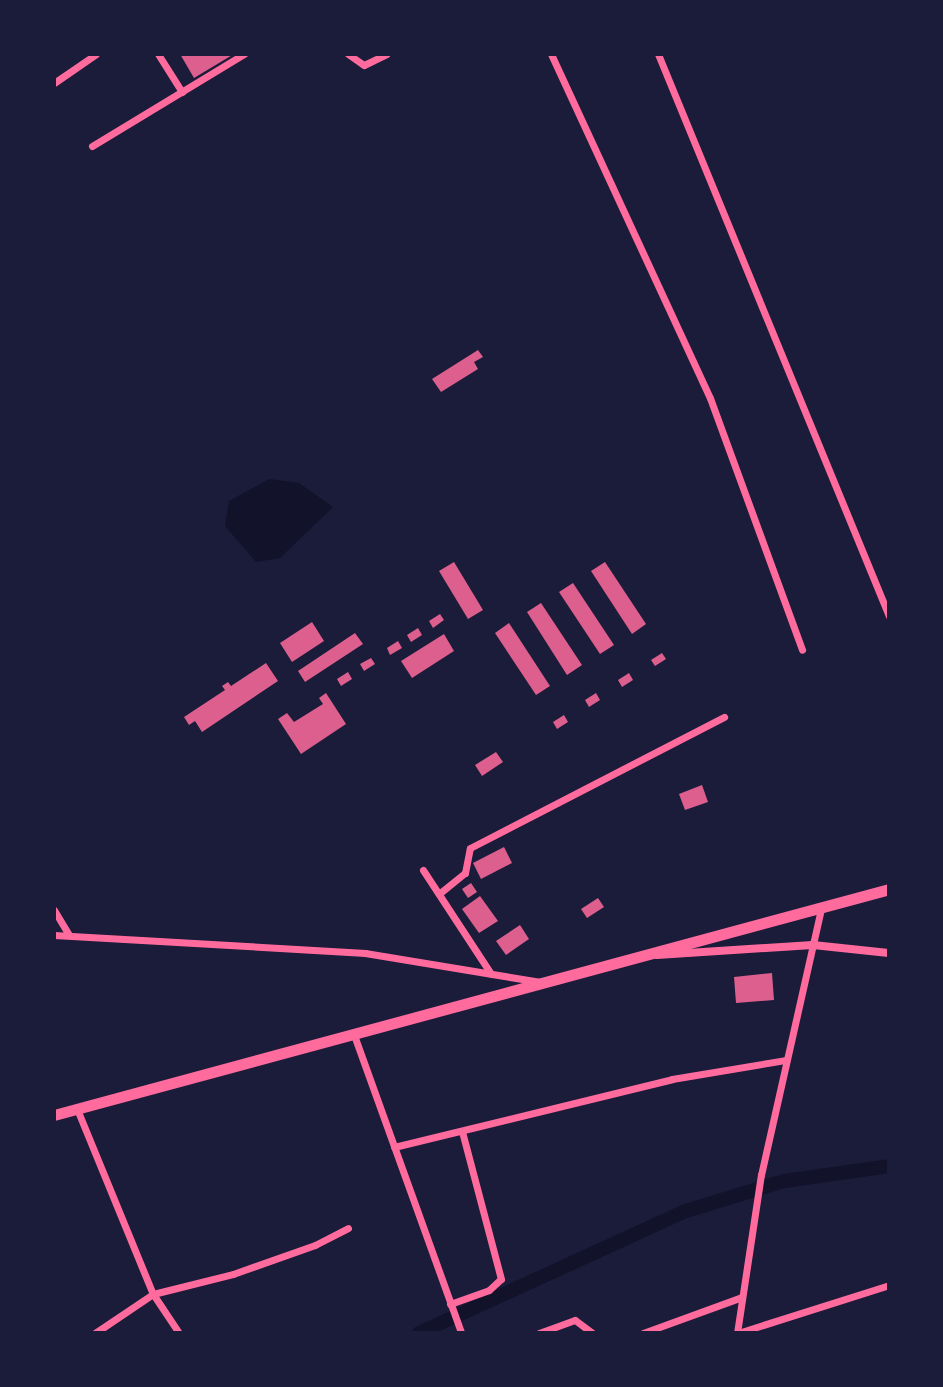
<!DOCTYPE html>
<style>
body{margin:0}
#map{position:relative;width:943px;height:1387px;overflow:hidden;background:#1b1b3a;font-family:Poppins,sans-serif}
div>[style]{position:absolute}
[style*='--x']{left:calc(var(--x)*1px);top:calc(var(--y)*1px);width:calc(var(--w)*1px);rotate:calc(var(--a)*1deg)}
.water>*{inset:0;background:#12122b}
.canal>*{height:14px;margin:-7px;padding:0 7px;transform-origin:7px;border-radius:7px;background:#12122b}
.building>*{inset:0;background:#dd5f8e}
.minor>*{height:7px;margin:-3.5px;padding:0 3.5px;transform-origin:3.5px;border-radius:3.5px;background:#ff6b9d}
.tertiary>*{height:8px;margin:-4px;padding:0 4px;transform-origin:4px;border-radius:4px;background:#ff6b9d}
.trunk>*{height:11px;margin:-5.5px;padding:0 5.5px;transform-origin:5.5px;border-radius:5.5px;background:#ff6b9d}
span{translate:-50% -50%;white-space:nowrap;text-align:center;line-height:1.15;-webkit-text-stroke:6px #1b1b3a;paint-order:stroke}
.frame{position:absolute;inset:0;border:56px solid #1b1b3a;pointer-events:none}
</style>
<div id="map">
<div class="water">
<i style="clip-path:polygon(269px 479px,299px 483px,333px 507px,280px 558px,256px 562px,225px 526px,229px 501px)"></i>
</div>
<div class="canal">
<i style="--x:419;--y:1333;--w:294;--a:-24.6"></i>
<i style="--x:686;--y:1211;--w:102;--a:-17"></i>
<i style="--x:784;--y:1181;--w:106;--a:-8.1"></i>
</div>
<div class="building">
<i style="clip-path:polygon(180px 54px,234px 54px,194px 78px)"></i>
<i style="clip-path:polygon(478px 350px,483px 357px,474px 362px,478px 369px,441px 392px,432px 379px)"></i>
<i style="clip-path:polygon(454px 562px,483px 610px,468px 619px,439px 571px)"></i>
<i style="clip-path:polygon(605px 562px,646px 624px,632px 634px,591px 571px)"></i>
<i style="clip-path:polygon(573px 583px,614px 645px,600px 654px,559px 592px)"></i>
<i style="clip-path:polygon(541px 603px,582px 665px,567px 675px,527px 612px)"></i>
<i style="clip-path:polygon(440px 614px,444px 620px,433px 628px,429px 621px)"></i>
<i style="clip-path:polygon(312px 622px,324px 641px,292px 662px,280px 643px)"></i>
<i style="clip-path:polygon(509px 623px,550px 686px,536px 695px,495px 633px)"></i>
<i style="clip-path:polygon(418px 628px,422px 635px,411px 642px,407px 635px)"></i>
<i style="clip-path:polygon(355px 633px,363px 644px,305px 682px,298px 671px)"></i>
<i style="clip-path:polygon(444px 634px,454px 651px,412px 678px,401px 661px)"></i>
<i style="clip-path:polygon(398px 641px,402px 648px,390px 655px,387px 648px)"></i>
<i style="clip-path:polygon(662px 653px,666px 659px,655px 666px,651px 660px)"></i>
<i style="clip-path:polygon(371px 658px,375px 664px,364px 671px,360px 664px)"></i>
<i style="clip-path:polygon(266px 663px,278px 681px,202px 732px,195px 721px,189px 725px,184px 717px,225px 690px,222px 686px,228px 682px,231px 686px)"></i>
<i style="clip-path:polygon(348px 672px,352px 679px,341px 686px,337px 679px)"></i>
<i style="clip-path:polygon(629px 673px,633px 680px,622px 687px,618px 680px)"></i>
<i style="clip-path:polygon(326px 693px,346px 724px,301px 754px,278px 719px,287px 713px,294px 722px,323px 704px,319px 698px)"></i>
<i style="clip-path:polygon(596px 693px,600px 700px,589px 707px,585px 700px)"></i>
<i style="clip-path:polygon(564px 715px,568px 722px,557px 729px,553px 722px)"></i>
<i style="clip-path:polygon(496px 752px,503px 762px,482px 776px,475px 765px)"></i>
<i style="clip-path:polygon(702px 785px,708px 802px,685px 810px,679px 794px)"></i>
<i style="clip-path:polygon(504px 847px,512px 863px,481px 879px,473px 863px)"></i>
<i style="clip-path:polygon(471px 883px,477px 892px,468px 898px,462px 889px)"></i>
<i style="clip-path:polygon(480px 896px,498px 921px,479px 933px,462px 909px)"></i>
<i style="clip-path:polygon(598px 898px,604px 907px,587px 918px,581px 909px)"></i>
<i style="clip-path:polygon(520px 925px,529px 939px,506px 955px,496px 941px)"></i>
<i style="clip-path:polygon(772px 973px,774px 1000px,736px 1003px,734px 977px)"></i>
</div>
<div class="minor">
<i style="--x:158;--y:54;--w:45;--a:57.7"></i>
<i style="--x:348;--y:54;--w:19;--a:35"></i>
<i style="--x:364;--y:65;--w:25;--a:-26"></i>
<i style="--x:551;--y:54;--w:379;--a:65.2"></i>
<i style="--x:710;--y:398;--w:268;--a:69.9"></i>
<i style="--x:658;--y:54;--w:608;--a:67.66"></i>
<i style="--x:54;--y:83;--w:51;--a:-34.6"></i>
<i style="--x:92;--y:146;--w:178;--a:-31.2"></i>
<i style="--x:423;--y:870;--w:124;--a:56.8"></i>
<i style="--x:440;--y:893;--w:32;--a:-39"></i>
<i style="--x:465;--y:873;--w:25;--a:-79"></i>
<i style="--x:470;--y:848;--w:286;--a:-27.3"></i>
<i style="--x:54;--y:910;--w:29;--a:59"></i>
<i style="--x:54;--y:935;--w:312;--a:3.3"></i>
<i style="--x:365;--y:953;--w:178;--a:9.4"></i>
<i style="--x:354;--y:1035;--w:317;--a:70.2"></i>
<i style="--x:77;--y:1109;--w:200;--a:67.7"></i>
<i style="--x:153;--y:1294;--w:47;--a:56.3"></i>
<i style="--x:394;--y:1147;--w:286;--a:-13.7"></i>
<i style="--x:672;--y:1079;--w:116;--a:-9.5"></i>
<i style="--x:450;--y:1304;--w:41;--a:-19.7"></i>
<i style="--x:489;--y:1290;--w:16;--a:-43"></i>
<i style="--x:501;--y:1279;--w:153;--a:-104.8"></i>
<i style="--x:95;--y:1333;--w:70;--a:-33.9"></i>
<i style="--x:153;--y:1294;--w:82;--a:-14"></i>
<i style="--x:233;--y:1274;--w:87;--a:-19.5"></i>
<i style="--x:315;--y:1245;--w:37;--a:-27"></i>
<i style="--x:539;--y:1333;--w:38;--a:-20"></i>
<i style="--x:575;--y:1320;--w:21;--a:37"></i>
<i style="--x:643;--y:1333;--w:105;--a:-20"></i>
<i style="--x:737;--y:1333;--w:160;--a:-81.4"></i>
<i style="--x:761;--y:1175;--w:274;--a:-77.3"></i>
<i style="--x:738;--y:1333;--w:158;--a:-17.6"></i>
</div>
<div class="tertiary">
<i style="--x:657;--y:955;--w:156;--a:-3.7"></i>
<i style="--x:813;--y:945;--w:76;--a:6"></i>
</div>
<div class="trunk">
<i style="--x:54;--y:1115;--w:865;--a:-15.14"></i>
</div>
<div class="frame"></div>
</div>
